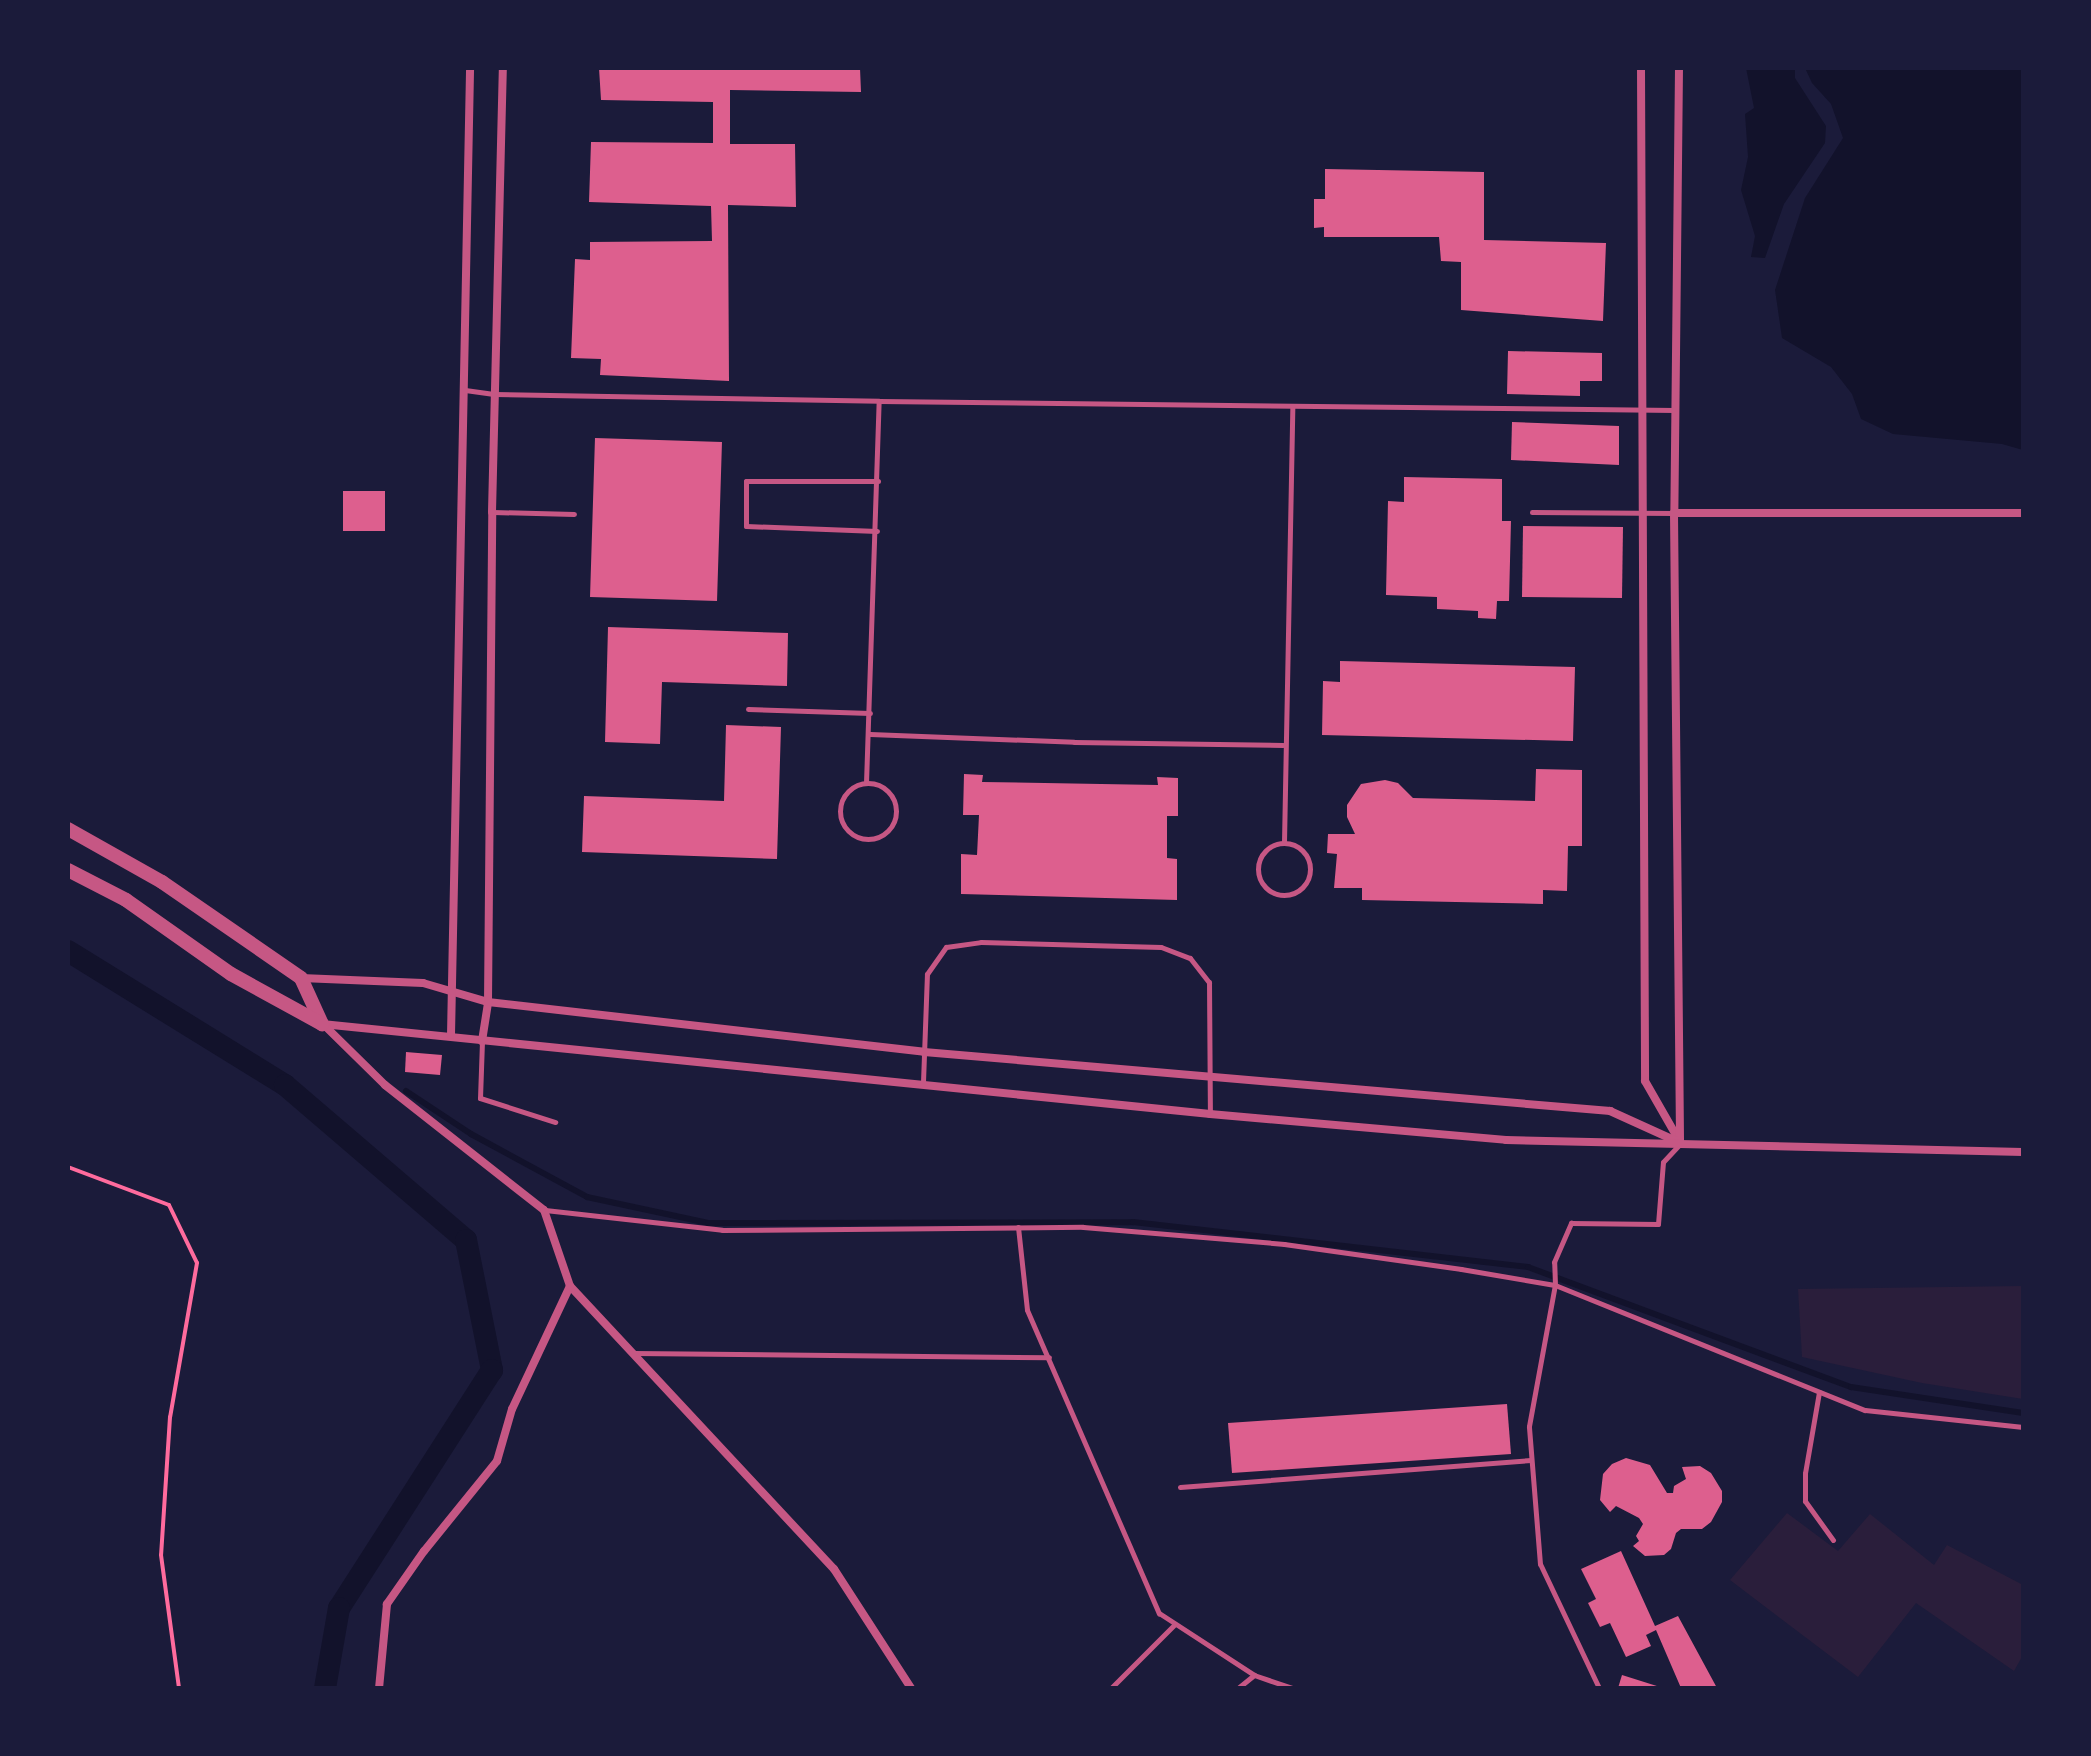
<!DOCTYPE html>
<style>
body{margin:0}
#map{position:relative;width:2091px;height:1756px;overflow:hidden;background:#1b1b3a;font-family:"Source Serif 4",serif}
div>[style]{position:absolute}
[style*='--x']{left:calc(var(--x)*1px);top:calc(var(--y)*1px);width:calc(var(--w)*1px);rotate:calc(var(--a)*1deg)}
.green>*{inset:0;background:#2a1e3b}
.water>*{inset:0;background:#12122b}
.stream>*{height:6px;margin:-3px;padding:0 3px;transform-origin:3px;border-radius:3px;background:#12122b}
.canal>*{height:22px;margin:-11px;padding:0 11px;transform-origin:11px;border-radius:11px;background:#12122b}
.building>*{inset:0;background:#dd5f8e}
.path>*{height:4px;margin:-2px;padding:0 2px;transform-origin:2px;border-radius:2px;background:#ff6b9d}
.service>*{height:5px;margin:-2.5px;padding:0 2.5px;transform-origin:2.5px;border-radius:2.5px;background:#c65784}
.service>.ring{margin:-2.5px;padding:0;box-sizing:content-box;background:none;border:5px solid #c65784;border-radius:50%}
.minor>*{height:8px;margin:-4px;padding:0 4px;transform-origin:4px;border-radius:4px;background:#c65784}
.tertiary>*{height:14px;margin:-7px;padding:0 7px;transform-origin:7px;border-radius:7px;background:#c65784}
span{translate:-50% -50%;white-space:nowrap;text-align:center;line-height:1.15;-webkit-text-stroke:7px #1b1b3a;paint-order:stroke}
.frame{position:absolute;inset:0;border:70px solid #1b1b3a;pointer-events:none}
</style>
<div id="map">
<div class="green">
<i style="clip-path:polygon(2023px 1286px,2023px 1399px,1922px 1383px,1802px 1357px,1798px 1289px)"></i>
<i style="clip-path:polygon(1787px 1513px,1838px 1551px,1870px 1514px,1934px 1565px,1947px 1545px,2023px 1585px,2023px 1655px,2014px 1671px,1916px 1603px,1858px 1677px,1730px 1580px)"></i>
</div>
<div class="water">
<i style="clip-path:polygon(1746px 68px,1795px 68px,1795px 78px,1826px 126px,1825px 143px,1784px 204px,1765px 258px,1751px 257px,1755px 236px,1741px 190px,1748px 157px,1745px 114px,1754px 108px)"></i>
<i style="clip-path:polygon(1805px 68px,2023px 68px,2023px 450px,2002px 444px,1893px 434px,1861px 419px,1852px 394px,1831px 367px,1782px 338px,1775px 290px,1805px 198px,1843px 138px,1831px 104px,1812px 83px)"></i>
</div>
<div class="stream">
<i style="--x:406;--y:1091;--w:78;--a:33.5"></i>
<i style="--x:471;--y:1134;--w:132;--a:28.5"></i>
<i style="--x:587;--y:1197;--w:124;--a:12.1"></i>
<i style="--x:708;--y:1223;--w:425;--a:-0.1"></i>
<i style="--x:1133;--y:1222;--w:398;--a:6.5"></i>
<i style="--x:1528;--y:1267;--w:345;--a:20.4"></i>
<i style="--x:1851;--y:1387;--w:174;--a:8.6"></i>
</div>
<div class="canal">
<i style="--x:68;--y:951;--w:255;--a:31.7"></i>
<i style="--x:285;--y:1085;--w:238;--a:40.6"></i>
<i style="--x:466;--y:1240;--w:133;--a:78.7"></i>
<i style="--x:492;--y:1370;--w:283;--a:122.7"></i>
<i style="--x:339;--y:1608;--w:81;--a:99.9"></i>
</div>
<div class="building">
<i style="clip-path:polygon(599px 68px,860px 68px,861px 92px,730px 90px,730px 144px,795px 144px,796px 207px,728px 205px,729px 381px,600px 375px,601px 359px,571px 358px,575px 259px,590px 260px,590px 242px,712px 241px,711px 206px,589px 202px,591px 142px,713px 143px,713px 102px,601px 100px)"></i>
<i style="clip-path:polygon(1325px 169px,1484px 172px,1484px 240px,1606px 243px,1603px 321px,1461px 310px,1461px 262px,1441px 261px,1439px 237px,1324px 237px,1324px 227px,1314px 228px,1314px 199px,1325px 199px)"></i>
<i style="clip-path:polygon(1508px 351px,1602px 353px,1602px 381px,1580px 381px,1580px 396px,1507px 394px)"></i>
<i style="clip-path:polygon(1512px 422px,1619px 426px,1619px 465px,1511px 460px)"></i>
<i style="clip-path:polygon(595px 438px,722px 442px,717px 601px,590px 597px)"></i>
<i style="clip-path:polygon(1404px 477px,1502px 479px,1502px 521px,1511px 521px,1509px 601px,1497px 601px,1496px 619px,1478px 618px,1478px 611px,1437px 609px,1437px 597px,1386px 595px,1388px 501px,1404px 502px)"></i>
<i style="clip-path:polygon(343px 491px,385px 491px,385px 531px,343px 531px)"></i>
<i style="clip-path:polygon(1523px 526px,1623px 527px,1622px 598px,1522px 597px)"></i>
<i style="clip-path:polygon(608px 627px,788px 633px,787px 686px,662px 682px,660px 744px,605px 742px)"></i>
<i style="clip-path:polygon(1340px 661px,1575px 667px,1573px 741px,1322px 735px,1323px 681px,1340px 682px)"></i>
<i style="clip-path:polygon(726px 725px,781px 727px,777px 859px,582px 852px,584px 796px,724px 801px)"></i>
<i style="clip-path:polygon(1536px 769px,1582px 770px,1582px 846px,1568px 846px,1567px 891px,1543px 890px,1543px 904px,1362px 900px,1362px 888px,1334px 888px,1337px 854px,1327px 853px,1328px 834px,1355px 834px,1347px 817px,1347px 805px,1361px 784px,1385px 780px,1398px 783px,1413px 798px,1535px 801px)"></i>
<i style="clip-path:polygon(964px 774px,983px 775px,982px 782px,1158px 785px,1157px 777px,1178px 778px,1178px 816px,1167px 816px,1167px 858px,1177px 859px,1177px 900px,961px 894px,961px 854px,977px 855px,979px 815px,963px 815px)"></i>
<i style="clip-path:polygon(406px 1052px,442px 1055px,440px 1075px,405px 1072px)"></i>
<i style="clip-path:polygon(1507px 1404px,1511px 1454px,1232px 1473px,1228px 1423px)"></i>
<i style="clip-path:polygon(1626px 1458px,1650px 1465px,1667px 1493px,1673px 1493px,1674px 1486px,1686px 1479px,1682px 1467px,1700px 1466px,1711px 1473px,1722px 1491px,1722px 1502px,1711px 1522px,1702px 1529px,1681px 1529px,1676px 1533px,1671px 1549px,1664px 1555px,1645px 1556px,1633px 1546px,1639px 1541px,1636px 1536px,1643px 1524px,1639px 1518px,1616px 1506px,1610px 1512px,1600px 1500px,1603px 1474px,1612px 1464px)"></i>
<i style="clip-path:polygon(1621px 1551px,1655px 1626px,1678px 1616px,1717px 1688px,1681px 1688px,1656px 1630px,1646px 1635px,1651px 1646px,1626px 1657px,1610px 1623px,1600px 1627px,1588px 1603px,1596px 1599px,1581px 1569px)"></i>
<i style="clip-path:polygon(1622px 1675px,1660px 1687px,1660px 1688px,1618px 1688px)"></i>
</div>
<div class="path">
<i style="--x:68;--y:1167;--w:108;--a:20.6"></i>
<i style="--x:169;--y:1205;--w:64;--a:64.2"></i>
<i style="--x:197;--y:1263;--w:156;--a:99.9"></i>
<i style="--x:170;--y:1417;--w:138;--a:93.7"></i>
<i style="--x:161;--y:1555;--w:134;--a:82.3"></i>
</div>
<div class="service">
<i style="--x:465;--y:390;--w:29;--a:8"></i>
<i style="--x:494;--y:394;--w:385;--a:1"></i>
<i style="--x:879;--y:401;--w:796;--a:0.65"></i>
<i style="--x:493;--y:512;--w:81;--a:1.4"></i>
<i style="--x:1532;--y:512;--w:142;--a:0.4"></i>
<i style="--x:877;--y:531;--w:131;--a:-177.8"></i>
<i style="--x:746;--y:526;--w:45;--a:-90"></i>
<i style="--x:746;--y:481;--w:132;--a:0"></i>
<i style="--x:748;--y:709;--w:122;--a:1.9"></i>
<i style="--x:870;--y:734;--w:204;--a:2.2"></i>
<i style="--x:1074;--y:742;--w:209;--a:0.8"></i>
<i style="--x:866;--y:783;--w:382;--a:-88.1"></i>
<i class="ring" style="left:840px;top:783px;width:51px;height:51px"></i>
<i style="--x:1284;--y:842;--w:435;--a:-88.9"></i>
<i class="ring" style="left:1258px;top:843px;width:47px;height:47px"></i>
<i style="--x:482;--y:1041;--w:57;--a:92"></i>
<i style="--x:480;--y:1098;--w:79;--a:17.7"></i>
<i style="--x:923;--y:1082;--w:108;--a:-87.9"></i>
<i style="--x:927;--y:974;--w:33;--a:-55"></i>
<i style="--x:946;--y:947;--w:35;--a:-8"></i>
<i style="--x:981;--y:942;--w:180;--a:1.6"></i>
<i style="--x:1161;--y:947;--w:31;--a:21"></i>
<i style="--x:1190;--y:958;--w:31;--a:52"></i>
<i style="--x:1209;--y:982;--w:132;--a:89.6"></i>
<i style="--x:545;--y:1210;--w:178;--a:6.4"></i>
<i style="--x:722;--y:1230;--w:361;--a:-0.5"></i>
<i style="--x:1083;--y:1227;--w:202;--a:4.8"></i>
<i style="--x:1284;--y:1244;--w:179;--a:8"></i>
<i style="--x:1461;--y:1269;--w:95;--a:9.7"></i>
<i style="--x:1555;--y:1285;--w:334;--a:22"></i>
<i style="--x:1865;--y:1410;--w:159;--a:6.1"></i>
<i style="--x:1018;--y:1227;--w:83;--a:83.8"></i>
<i style="--x:1027;--y:1310;--w:331;--a:66.5"></i>
<i style="--x:1159;--y:1613;--w:113;--a:33.1"></i>
<i style="--x:1254;--y:1675;--w:40;--a:18.9"></i>
<i style="--x:634;--y:1353;--w:415;--a:0.6"></i>
<i style="--x:1819;--y:1392;--w:82;--a:99.8"></i>
<i style="--x:1805;--y:1473;--w:28;--a:90"></i>
<i style="--x:1805;--y:1501;--w:48;--a:54.3"></i>
<i style="--x:1180;--y:1487;--w:352;--a:-4.4"></i>
<i style="--x:1111;--y:1688;--w:89;--a:-45"></i>
<i style="--x:1238;--y:1688;--w:21;--a:-39"></i>
<i style="--x:1599;--y:1688;--w:137;--a:-115.4"></i>
<i style="--x:1540;--y:1564;--w:138;--a:-94.6"></i>
<i style="--x:1529;--y:1426;--w:143;--a:-79.6"></i>
<i style="--x:1555;--y:1285;--w:23;--a:-92"></i>
<i style="--x:1554;--y:1262;--w:43;--a:-66.4"></i>
<i style="--x:1571;--y:1223;--w:87;--a:0.7"></i>
<i style="--x:1658;--y:1224;--w:62;--a:-85.4"></i>
<i style="--x:1663;--y:1162;--w:25;--a:-47"></i>
</div>
<div class="minor">
<i style="--x:1641;--y:68;--w:1013;--a:89.77"></i>
<i style="--x:1645;--y:1081;--w:70;--a:60.2"></i>
<i style="--x:1679;--y:68;--w:445;--a:90.6"></i>
<i style="--x:1674;--y:513;--w:629;--a:89.45"></i>
<i style="--x:1674;--y:513;--w:349;--a:0"></i>
<i style="--x:301;--y:978;--w:122;--a:2.3"></i>
<i style="--x:423;--y:983;--w:68;--a:16.3"></i>
<i style="--x:488;--y:1002;--w:439;--a:6.5"></i>
<i style="--x:924;--y:1052;--w:689;--a:4.92"></i>
<i style="--x:1610;--y:1111;--w:72;--a:24.4"></i>
<i style="--x:322;--y:1024;--w:893;--a:5.79"></i>
<i style="--x:1210;--y:1114;--w:297;--a:5"></i>
<i style="--x:1506;--y:1140;--w:517;--a:1.33"></i>
<i style="--x:323;--y:1024;--w:87;--a:44.5"></i>
<i style="--x:385;--y:1085;--w:202;--a:38.2"></i>
<i style="--x:544;--y:1210;--w:80;--a:71.1"></i>
<i style="--x:570;--y:1286;--w:136;--a:115.2"></i>
<i style="--x:512;--y:1409;--w:54;--a:106.1"></i>
<i style="--x:497;--y:1461;--w:116;--a:129"></i>
<i style="--x:424;--y:1551;--w:65;--a:124.9"></i>
<i style="--x:387;--y:1604;--w:84;--a:95.4"></i>
<i style="--x:451;--y:1035;--w:967;--a:-88.87"></i>
<i style="--x:482;--y:1041;--w:39;--a:-81"></i>
<i style="--x:488;--y:1002;--w:490;--a:-89.5"></i>
<i style="--x:492;--y:512;--w:444;--a:-88.6"></i>
<i style="--x:570;--y:1286;--w:387;--a:47"></i>
<i style="--x:834;--y:1569;--w:142;--a:57.1"></i>
</div>
<div class="tertiary">
<i style="--x:68;--y:829;--w:108;--a:29.4"></i>
<i style="--x:162;--y:882;--w:169;--a:34.6"></i>
<i style="--x:301;--y:978;--w:51;--a:65.5"></i>
<i style="--x:68;--y:870;--w:65;--a:27.3"></i>
<i style="--x:126;--y:900;--w:128;--a:35.2"></i>
<i style="--x:231;--y:974;--w:104;--a:28.8"></i>
</div>
<div class="frame"></div>
</div>
